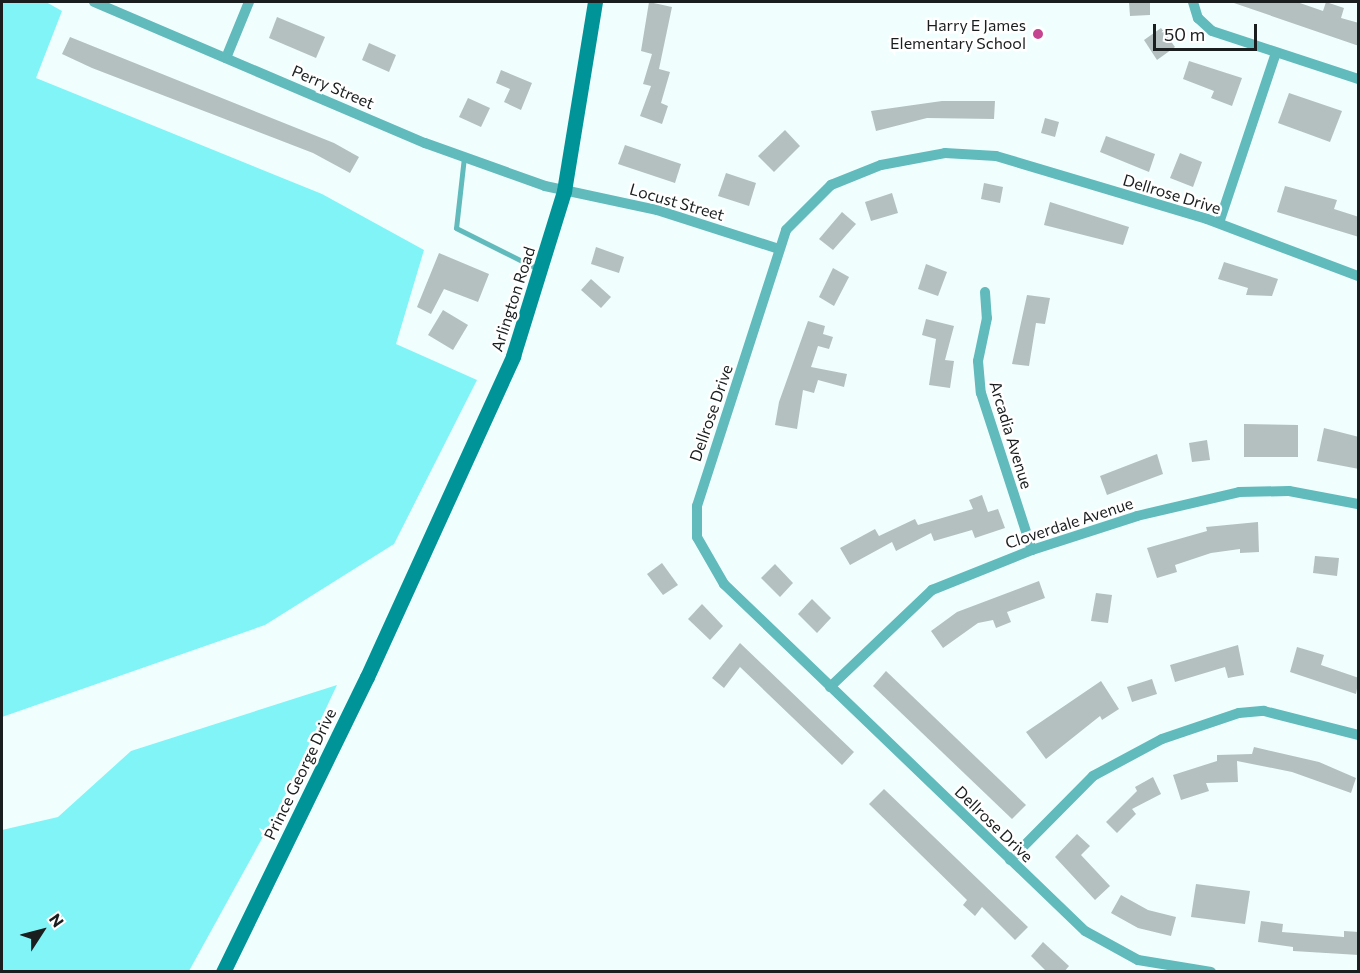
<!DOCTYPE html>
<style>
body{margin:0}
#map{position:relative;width:1360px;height:973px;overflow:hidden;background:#f1fefe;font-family:Commissioner,sans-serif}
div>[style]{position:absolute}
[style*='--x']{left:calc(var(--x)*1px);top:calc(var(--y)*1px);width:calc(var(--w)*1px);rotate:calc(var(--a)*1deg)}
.green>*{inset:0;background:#81f4f8}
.building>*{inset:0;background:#b4c0c0}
.service>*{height:5px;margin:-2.5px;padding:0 2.5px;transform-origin:2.5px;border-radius:2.5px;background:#61babc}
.minor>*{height:10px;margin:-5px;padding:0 5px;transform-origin:5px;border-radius:5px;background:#61babc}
.secondary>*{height:15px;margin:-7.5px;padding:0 7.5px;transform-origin:7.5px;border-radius:7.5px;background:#009498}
.dots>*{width:16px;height:16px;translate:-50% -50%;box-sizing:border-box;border:3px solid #fff;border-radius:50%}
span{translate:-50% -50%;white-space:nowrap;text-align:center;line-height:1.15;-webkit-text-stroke:5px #fff;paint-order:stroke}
.poi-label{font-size:16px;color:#1a1e1e}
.right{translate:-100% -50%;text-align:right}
.street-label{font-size:16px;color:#1a1e1e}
.frame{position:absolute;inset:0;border:3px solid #1a1e1e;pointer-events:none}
.north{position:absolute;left:12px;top:901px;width:60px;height:60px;-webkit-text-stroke:4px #fff;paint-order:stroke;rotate:54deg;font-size:16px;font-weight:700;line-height:24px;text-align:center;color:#1a1e1e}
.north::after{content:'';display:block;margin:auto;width:21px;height:27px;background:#1a1e1e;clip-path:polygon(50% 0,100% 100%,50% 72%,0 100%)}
.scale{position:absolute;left:1153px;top:24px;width:104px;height:27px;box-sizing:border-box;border:3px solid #1a1e1e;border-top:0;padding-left:8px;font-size:18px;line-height:21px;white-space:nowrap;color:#1a1e1e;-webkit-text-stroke:4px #fff;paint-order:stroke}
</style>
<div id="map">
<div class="green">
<i style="clip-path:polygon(2px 2px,46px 2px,62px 11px,36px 78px,322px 194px,424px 250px,396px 344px,477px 380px,394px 544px,265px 625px,2px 717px)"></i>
<i style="clip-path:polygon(337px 685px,281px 804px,189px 971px,2px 971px,2px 830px,58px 817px,131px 751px)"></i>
</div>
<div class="building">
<i style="clip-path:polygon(649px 2px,672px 7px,659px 69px,670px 72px,661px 103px,668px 106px,662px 124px,640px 116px,651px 86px,643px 84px,652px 54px,641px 51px)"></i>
<i style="clip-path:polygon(1129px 2px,1150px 2px,1150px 15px,1130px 16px)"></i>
<i style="clip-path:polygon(1231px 2px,1297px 2px,1323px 11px,1326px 2px,1344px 8px,1341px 18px,1359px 23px,1359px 46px)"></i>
<i style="clip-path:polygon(277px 17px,325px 37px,316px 58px,269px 38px)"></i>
<i style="clip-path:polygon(1161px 28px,1175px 47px,1157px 60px,1144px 40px)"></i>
<i style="clip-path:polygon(70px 37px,334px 143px,359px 157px,350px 173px,313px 153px,92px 68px,62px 54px)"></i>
<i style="clip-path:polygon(369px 43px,396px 55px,389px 72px,362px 60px)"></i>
<i style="clip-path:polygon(1189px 61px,1242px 78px,1232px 106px,1211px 98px,1214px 91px,1183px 79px)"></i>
<i style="clip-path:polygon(501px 70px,532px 83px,521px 110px,504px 102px,510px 89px,496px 83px)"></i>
<i style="clip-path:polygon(1289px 93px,1342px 111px,1330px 142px,1278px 123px)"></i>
<i style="clip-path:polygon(468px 98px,490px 108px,481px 127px,459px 117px)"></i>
<i style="clip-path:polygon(942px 101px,995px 101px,994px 119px,927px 118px,876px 131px,871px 111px)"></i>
<i style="clip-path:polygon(1045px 118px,1059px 122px,1055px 137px,1041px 133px)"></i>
<i style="clip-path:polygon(785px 130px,800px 146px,774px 172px,758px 156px)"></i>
<i style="clip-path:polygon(1106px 136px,1155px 154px,1149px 172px,1100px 152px)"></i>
<i style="clip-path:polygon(625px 145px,681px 164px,675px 183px,618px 164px)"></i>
<i style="clip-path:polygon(1180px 153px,1202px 162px,1193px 187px,1170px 178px)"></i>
<i style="clip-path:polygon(726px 173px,756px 183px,749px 206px,718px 196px)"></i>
<i style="clip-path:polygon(984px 183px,1003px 187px,1000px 203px,981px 199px)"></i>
<i style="clip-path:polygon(1285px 186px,1337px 200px,1334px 209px,1359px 217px,1359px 237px,1277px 212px)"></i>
<i style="clip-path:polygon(892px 193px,898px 213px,871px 221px,865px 202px)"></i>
<i style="clip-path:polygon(1050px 202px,1129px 227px,1123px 245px,1044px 225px)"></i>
<i style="clip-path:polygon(842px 212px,856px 224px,833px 250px,819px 239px)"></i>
<i style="clip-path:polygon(596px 247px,624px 257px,619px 273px,591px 264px)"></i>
<i style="clip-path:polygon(439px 253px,489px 274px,478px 302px,444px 289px,431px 314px,417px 307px)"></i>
<i style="clip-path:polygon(1224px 262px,1278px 279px,1272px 296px,1246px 295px,1248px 288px,1218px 279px)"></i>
<i style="clip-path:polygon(926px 264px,947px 272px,938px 296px,918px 289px)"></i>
<i style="clip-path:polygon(833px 268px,849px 277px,834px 306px,819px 297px)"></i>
<i style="clip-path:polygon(591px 279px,611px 297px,601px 308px,581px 290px)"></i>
<i style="clip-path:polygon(1027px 295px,1050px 298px,1045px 324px,1036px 323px,1029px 366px,1012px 364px)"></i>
<i style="clip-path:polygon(443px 310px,468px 325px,453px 350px,428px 335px)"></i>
<i style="clip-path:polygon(926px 319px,954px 326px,945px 360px,954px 361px,950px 388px,929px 385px,936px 339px,922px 335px)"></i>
<i style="clip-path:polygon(808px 321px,825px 326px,823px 334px,833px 337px,829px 349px,818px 346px,811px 367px,847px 374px,844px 387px,818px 380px,814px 393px,803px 390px,797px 429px,775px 425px,779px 402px)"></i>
<i style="clip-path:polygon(1244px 424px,1298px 425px,1298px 457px,1244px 457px)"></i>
<i style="clip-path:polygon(1324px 428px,1359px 437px,1359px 469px,1317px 461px)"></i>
<i style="clip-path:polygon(1207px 440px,1210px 460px,1192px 462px,1189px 443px)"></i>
<i style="clip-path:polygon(1157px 454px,1163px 474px,1107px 495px,1100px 476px)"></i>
<i style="clip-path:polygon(982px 495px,988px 512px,998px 509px,1005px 528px,975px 538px,972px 530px,934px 541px,931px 533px,896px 551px,892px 542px,850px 565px,840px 548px,875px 529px,879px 536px,915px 519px,918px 525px,973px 509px,969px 500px)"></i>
<i style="clip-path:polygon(1258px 522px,1259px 552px,1240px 553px,1240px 549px,1211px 553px,1175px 565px,1177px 572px,1157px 578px,1147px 548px,1207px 531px,1206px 527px)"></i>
<i style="clip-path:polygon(1315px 556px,1339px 558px,1337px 576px,1313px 573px)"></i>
<i style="clip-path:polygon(662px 563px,678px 585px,663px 595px,647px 574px)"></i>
<i style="clip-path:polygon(775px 564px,793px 583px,780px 597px,761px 578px)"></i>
<i style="clip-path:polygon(1039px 581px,1045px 598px,1007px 612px,1011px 622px,996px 628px,993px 620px,978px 623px,943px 648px,931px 631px,957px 612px)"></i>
<i style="clip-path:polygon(1096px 593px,1112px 595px,1108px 623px,1091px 621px)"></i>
<i style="clip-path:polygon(812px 599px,831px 618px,817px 633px,798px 614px)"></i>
<i style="clip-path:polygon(702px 604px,723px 626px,710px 640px,688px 619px)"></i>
<i style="clip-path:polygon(740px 643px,854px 752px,842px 765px,740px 667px,724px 688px,712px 678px)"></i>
<i style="clip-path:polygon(1238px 645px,1244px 675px,1228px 678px,1225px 667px,1175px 682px,1170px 665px)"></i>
<i style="clip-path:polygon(1297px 647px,1324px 655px,1321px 665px,1359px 678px,1356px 694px,1290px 672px)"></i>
<i style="clip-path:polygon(886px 671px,1026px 805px,1012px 819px,873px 686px)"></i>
<i style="clip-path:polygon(1152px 679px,1157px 694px,1132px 702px,1127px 687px)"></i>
<i style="clip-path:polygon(1101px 681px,1119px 709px,1102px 720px,1100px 716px,1046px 759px,1026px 732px)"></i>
<i style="clip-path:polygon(1254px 747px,1319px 762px,1356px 778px,1351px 793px,1292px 772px,1237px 761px,1238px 782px,1206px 783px,1209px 791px,1181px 800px,1173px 775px,1217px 761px,1217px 755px,1252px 754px)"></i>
<i style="clip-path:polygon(1153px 777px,1161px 794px,1132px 809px,1136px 814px,1117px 833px,1106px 822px,1137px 791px,1135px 787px)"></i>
<i style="clip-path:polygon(884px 789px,1028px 927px,1015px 940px,982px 907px,975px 916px,963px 905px,967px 900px,869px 804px)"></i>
<i style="clip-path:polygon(1077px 834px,1090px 846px,1081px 855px,1110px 886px,1095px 900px,1055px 857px)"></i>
<i style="clip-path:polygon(1196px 884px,1250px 891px,1245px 924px,1191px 917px)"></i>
<i style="clip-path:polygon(1121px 895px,1148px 910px,1176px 917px,1171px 936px,1138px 928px,1111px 913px)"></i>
<i style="clip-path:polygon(1261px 921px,1283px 924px,1282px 932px,1344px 937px,1344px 931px,1359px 932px,1359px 955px,1293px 951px,1293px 947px,1258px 942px)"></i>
<i style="clip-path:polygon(1043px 942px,1069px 966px,1064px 972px,1047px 972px,1031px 956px)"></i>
</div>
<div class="service">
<i style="--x:464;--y:157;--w:71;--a:96.4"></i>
<i style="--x:456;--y:228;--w:92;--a:26.6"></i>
</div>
<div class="minor">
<i style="--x:94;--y:2;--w:360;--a:23.1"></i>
<i style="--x:425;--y:143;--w:127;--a:19.7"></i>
<i style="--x:545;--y:186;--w:115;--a:12.1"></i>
<i style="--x:657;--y:210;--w:128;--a:17.7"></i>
<i style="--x:1193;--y:2;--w:17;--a:73"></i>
<i style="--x:1198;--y:18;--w:19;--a:43"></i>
<i style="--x:1212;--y:31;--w:154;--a:18.2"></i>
<i style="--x:226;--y:58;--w:61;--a:-67.7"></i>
<i style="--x:1219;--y:223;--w:179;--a:-71.5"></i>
<i style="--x:985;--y:292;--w:26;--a:86"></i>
<i style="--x:987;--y:318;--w:44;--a:101.8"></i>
<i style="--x:978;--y:361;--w:32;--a:85"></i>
<i style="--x:981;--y:393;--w:165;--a:72"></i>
<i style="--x:830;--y:687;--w:141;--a:-43.6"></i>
<i style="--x:932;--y:590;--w:108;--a:-21.8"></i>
<i style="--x:1032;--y:550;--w:110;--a:-17.9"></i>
<i style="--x:1137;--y:516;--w:105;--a:-13.2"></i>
<i style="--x:1239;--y:492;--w:50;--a:-1.1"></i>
<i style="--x:1289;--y:491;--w:70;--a:10.7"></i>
<i style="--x:1010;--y:860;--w:118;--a:-45.3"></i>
<i style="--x:1093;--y:776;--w:78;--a:-28.2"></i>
<i style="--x:1162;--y:739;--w:81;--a:-18.7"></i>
<i style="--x:1239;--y:713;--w:25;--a:-5"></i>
<i style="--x:1264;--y:711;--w:97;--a:14.3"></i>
<i style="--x:1211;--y:972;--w:74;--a:-170.7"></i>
<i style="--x:1138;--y:960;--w:60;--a:-151.3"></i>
<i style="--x:1085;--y:931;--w:501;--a:-136.13"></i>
<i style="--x:724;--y:584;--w:54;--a:-119.9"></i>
<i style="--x:697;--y:537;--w:31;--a:-90"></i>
<i style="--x:697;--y:506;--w:290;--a:-72.1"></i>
<i style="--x:786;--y:230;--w:64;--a:-45"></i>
<i style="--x:831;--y:185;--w:54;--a:-21.8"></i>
<i style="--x:881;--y:165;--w:65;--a:-10.6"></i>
<i style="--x:945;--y:153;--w:51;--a:3.4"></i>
<i style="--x:996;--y:156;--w:220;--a:16.6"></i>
<i style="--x:1207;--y:219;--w:161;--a:20.7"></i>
</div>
<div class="secondary">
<i style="--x:223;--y:972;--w:328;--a:-64"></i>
<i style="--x:367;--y:677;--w:353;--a:-65.5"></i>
<i style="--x:513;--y:356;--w:173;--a:-72.8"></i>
<i style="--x:564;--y:191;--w:192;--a:-80.7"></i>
</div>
<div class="dots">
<i style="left:1038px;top:34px;background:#c54590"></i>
</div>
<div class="poi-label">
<span class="right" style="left:1026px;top:34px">Harry E James<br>Elementary School</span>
</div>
<div class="street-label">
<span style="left:333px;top:87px;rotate:23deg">Perry Street</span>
<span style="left:1172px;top:194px;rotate:17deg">Dellrose Drive</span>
<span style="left:677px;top:202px;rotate:16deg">Locust Street</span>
<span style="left:513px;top:299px;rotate:-72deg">Arlington Road</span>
<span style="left:711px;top:413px;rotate:-71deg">Dellrose Drive</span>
<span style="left:1011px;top:435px;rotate:73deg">Arcadia Avenue</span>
<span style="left:1069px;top:523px;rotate:-18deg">Cloverdale Avenue</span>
<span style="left:300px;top:774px;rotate:-64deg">Prince George Drive</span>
<span style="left:994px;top:824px;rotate:44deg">Dellrose Drive</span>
</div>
<div class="frame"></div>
<div class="north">N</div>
<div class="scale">50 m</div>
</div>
